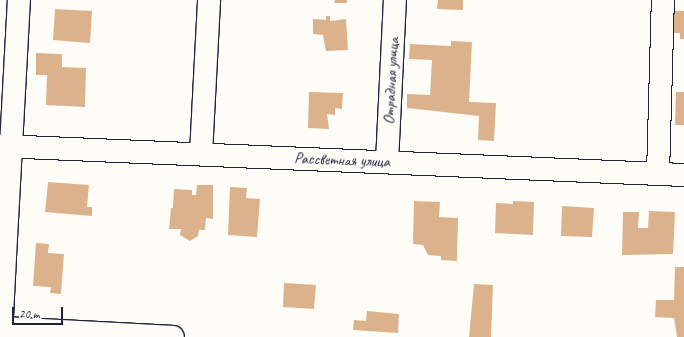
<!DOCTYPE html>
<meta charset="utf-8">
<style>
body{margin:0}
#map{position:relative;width:684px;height:337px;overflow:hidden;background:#fdfcf7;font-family:Caveat,sans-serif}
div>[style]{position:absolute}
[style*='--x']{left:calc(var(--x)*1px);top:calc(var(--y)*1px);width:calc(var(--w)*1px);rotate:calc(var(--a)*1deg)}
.building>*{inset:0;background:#dbb28c}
.roads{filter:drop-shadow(1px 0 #22223b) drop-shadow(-1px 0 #22223b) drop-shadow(0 1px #22223b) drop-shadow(0 -1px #22223b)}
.minor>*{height:22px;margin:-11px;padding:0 11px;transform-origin:11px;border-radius:11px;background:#fdfcf7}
span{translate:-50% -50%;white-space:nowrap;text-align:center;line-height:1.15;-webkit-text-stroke:4px #fdfcf7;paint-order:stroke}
.street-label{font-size:16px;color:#22223b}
.scale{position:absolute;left:12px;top:307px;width:51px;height:18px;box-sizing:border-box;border:2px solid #22223b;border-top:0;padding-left:5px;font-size:12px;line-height:14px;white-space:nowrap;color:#22223b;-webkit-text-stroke:3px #fdfcf7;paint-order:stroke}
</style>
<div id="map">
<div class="building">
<i style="clip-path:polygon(335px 0,347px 0,347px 3px,334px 3px)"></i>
<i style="clip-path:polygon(438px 0,463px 0,463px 10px,437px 9px)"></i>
<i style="clip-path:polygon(55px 9px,92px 11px,90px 43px,53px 40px)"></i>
<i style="clip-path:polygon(665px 11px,684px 11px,684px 39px,680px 39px,680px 33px,664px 33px)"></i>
<i style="clip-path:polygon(326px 16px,330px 16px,330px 21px,346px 19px,348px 50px,326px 51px,323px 35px,313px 34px,313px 19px,326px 20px)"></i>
<i style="clip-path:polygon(451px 41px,472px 42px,469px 102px,496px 103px,494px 141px,478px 140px,479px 116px,407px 108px,407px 94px,430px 95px,432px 60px,409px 59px,410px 44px,451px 46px)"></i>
<i style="clip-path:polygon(36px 53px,62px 54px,62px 67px,86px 68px,85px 107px,46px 105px,47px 75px,36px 75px)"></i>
<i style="clip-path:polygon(309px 92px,343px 93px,342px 109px,335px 108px,335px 115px,327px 114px,329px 129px,308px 128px)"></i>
<i style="clip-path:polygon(676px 92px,684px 92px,684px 125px,675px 125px)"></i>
<i style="clip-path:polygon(48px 182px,89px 185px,87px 207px,92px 207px,92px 216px,45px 212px)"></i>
<i style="clip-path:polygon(197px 185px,213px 185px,213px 219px,206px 218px,205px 230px,199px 230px,198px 236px,190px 241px,180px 235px,181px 229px,169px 229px,171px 208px,173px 208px,174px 189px,192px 190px,192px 195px,196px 195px)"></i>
<i style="clip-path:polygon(230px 187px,247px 188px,246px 198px,260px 199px,257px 237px,228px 235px)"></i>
<i style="clip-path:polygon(414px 201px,440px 202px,439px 217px,458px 218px,457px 261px,441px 260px,441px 256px,428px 255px,423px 245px,413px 244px)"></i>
<i style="clip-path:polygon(513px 201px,534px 202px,533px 235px,495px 233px,496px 203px,513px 204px)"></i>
<i style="clip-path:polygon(562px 206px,594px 208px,592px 237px,561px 236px)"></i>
<i style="clip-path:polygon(649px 211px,675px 212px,673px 254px,622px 255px,623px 212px,639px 212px,638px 228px,648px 228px)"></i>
<i style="clip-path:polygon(36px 243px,49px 244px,48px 253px,64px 254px,61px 294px,50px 293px,51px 287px,33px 286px)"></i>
<i style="clip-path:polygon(675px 267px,684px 267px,684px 337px,677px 337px,674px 318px,655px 317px,656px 300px,674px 300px)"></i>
<i style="clip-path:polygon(284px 283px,316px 285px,314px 309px,283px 307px)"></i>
<i style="clip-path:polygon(474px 284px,493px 285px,491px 337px,469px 337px)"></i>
<i style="clip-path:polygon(367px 311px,399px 314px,398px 333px,353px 330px,354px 320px,366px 321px)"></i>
</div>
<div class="roads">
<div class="minor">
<i style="--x:0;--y:146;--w:685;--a:2.43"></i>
<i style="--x:201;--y:154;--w:154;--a:-87"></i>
<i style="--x:387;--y:162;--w:162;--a:-87.2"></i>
<i style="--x:658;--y:174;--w:174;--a:-88.4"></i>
<i style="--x:5;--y:257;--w:257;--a:-86.9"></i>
<i style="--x:0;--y:259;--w:5;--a:-22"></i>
<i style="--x:5;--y:257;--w:80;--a:92.9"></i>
<i style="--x:2;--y:328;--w:171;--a:3"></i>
</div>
</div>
<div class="street-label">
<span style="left:391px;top:81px;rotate:-87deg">Отрадная улица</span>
<span style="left:342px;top:160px;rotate:2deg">Рассветная улица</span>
</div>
<div class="scale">20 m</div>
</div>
